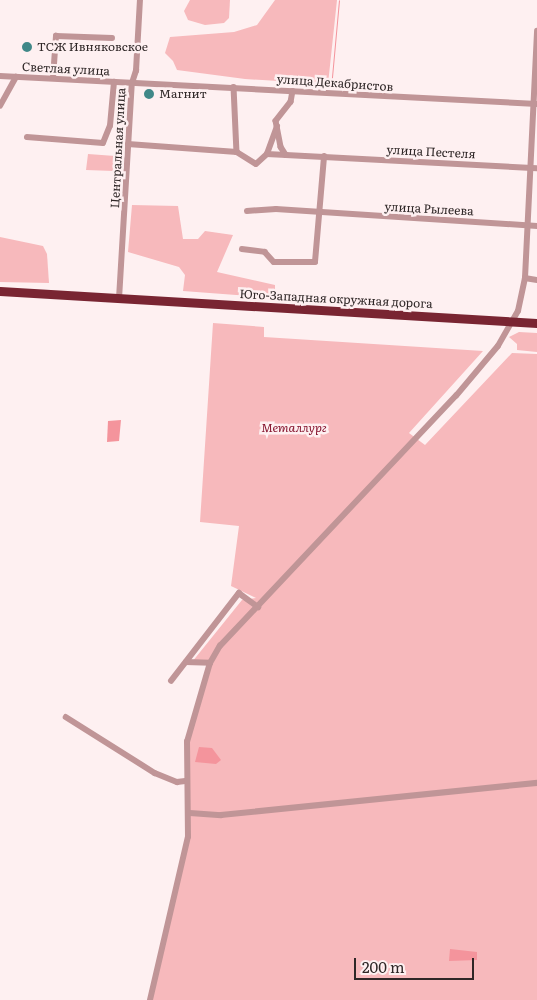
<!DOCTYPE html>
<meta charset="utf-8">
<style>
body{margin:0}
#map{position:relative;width:537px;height:1000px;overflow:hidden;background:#fef0f1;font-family:Literata,serif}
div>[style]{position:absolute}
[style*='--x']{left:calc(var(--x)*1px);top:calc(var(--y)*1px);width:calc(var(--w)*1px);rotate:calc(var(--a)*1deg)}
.green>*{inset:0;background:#f7b9bc}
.water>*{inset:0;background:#f4949c}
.stream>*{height:1px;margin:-0.5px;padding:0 0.5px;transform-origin:0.5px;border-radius:0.5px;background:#f4949c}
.minor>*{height:5.5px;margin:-2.75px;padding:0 2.75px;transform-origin:2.75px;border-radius:2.75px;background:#c09597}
.highway>*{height:9px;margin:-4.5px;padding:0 4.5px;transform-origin:4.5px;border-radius:4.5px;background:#792532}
.dots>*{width:14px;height:14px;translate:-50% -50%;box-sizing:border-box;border:2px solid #fef0f1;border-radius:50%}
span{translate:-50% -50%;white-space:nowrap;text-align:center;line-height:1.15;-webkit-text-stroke:5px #fef0f1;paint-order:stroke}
.poi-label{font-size:12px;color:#2f2727}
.left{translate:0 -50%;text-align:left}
.street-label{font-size:12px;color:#2f2727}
.park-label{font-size:12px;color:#86152f;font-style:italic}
.scale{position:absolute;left:354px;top:958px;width:120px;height:22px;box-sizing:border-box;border:2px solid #2f2727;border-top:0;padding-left:6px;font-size:15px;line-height:18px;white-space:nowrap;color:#2f2727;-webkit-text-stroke:4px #fef0f1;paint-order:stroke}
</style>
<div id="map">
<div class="green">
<i style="clip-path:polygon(190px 0,230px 0,229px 18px,224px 23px,205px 25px,188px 20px,184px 11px)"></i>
<i style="clip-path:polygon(275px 0,337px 0,328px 84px,245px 79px,177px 70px,173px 61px,165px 53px,170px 37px,234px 32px,257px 25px)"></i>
<i style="clip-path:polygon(88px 154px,115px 156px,114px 171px,86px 170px)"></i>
<i style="clip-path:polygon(132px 205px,178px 206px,183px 239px,198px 239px,205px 231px,233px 235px,217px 272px,275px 285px,275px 298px,183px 291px,185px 275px,179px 267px,128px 252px)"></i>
<i style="clip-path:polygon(0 237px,43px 246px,47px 254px,49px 283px,0 282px)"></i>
<i style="clip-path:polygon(213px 323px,264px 327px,264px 337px,483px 351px,409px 433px,425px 445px,512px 353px,537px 354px,537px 1000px,150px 1000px,188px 837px,185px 757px,210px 663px,192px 662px,242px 600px,256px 598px,231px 586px,239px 526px,200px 522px)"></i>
<i style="clip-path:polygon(519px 332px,537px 333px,537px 352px,517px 350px,517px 344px,509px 337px)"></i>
</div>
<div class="water">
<i style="clip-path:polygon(121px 420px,119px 441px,107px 442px,108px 421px)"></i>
<i style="clip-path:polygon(199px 747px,212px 748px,221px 760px,216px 764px,195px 762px)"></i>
<i style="clip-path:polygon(450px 949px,477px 952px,477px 960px,449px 961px)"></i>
</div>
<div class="stream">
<i style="--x:331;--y:88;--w:88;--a:-84.8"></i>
</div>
<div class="minor">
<i style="--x:0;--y:76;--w:538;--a:2.98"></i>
<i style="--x:53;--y:78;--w:42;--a:-85.9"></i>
<i style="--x:56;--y:36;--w:56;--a:2"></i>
<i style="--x:234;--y:87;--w:65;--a:87.4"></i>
<i style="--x:293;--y:91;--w:11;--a:100"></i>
<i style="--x:291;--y:102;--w:24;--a:128"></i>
<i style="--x:276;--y:121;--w:26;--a:79"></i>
<i style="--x:281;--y:147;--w:9;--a:58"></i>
<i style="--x:286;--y:155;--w:251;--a:3"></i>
<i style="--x:0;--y:106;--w:33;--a:-61"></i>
<i style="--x:27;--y:137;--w:76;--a:4.5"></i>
<i style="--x:103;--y:143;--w:18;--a:-68"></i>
<i style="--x:110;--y:126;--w:44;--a:-84.8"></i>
<i style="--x:128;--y:144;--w:109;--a:4.2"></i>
<i style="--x:237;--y:152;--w:22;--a:32"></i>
<i style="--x:256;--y:164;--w:15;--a:-42"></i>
<i style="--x:267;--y:154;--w:19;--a:3"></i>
<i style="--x:267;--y:154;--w:29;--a:-70"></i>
<i style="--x:247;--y:211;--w:29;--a:-4"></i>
<i style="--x:276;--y:209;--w:262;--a:3.7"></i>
<i style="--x:242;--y:249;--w:23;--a:7"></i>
<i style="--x:265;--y:252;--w:13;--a:48"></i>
<i style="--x:274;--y:262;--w:41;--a:0"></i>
<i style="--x:315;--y:262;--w:106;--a:-85.1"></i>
<i style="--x:525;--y:278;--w:12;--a:9"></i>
<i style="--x:119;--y:299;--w:216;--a:-86.6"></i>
<i style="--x:132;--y:83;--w:13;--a:-72"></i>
<i style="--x:136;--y:71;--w:71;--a:-86.8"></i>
<i style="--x:186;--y:662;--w:24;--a:2"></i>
<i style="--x:171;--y:681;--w:111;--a:-52.3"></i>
<i style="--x:239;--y:593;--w:24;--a:36"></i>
<i style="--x:66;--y:717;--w:105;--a:32.2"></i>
<i style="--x:155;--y:773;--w:24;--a:22"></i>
<i style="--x:177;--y:782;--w:8;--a:-7"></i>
<i style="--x:190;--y:813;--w:31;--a:4"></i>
<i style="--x:221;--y:815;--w:318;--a:-5.8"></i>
<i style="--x:150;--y:1000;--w:167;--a:-76.9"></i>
<i style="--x:188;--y:837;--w:95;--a:-90.6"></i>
<i style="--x:187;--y:742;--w:82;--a:-73.8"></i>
<i style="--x:210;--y:663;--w:20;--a:-60"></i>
<i style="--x:220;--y:646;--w:344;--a:-46.7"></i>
<i style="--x:456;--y:396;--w:65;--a:-50"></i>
<i style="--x:498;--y:346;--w:40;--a:-60.3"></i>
<i style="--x:518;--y:311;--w:34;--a:-78"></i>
<i style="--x:525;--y:278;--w:247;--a:-87.2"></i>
</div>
<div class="highway">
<i style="--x:0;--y:291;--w:538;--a:3.41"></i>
</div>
<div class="dots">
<i style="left:27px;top:47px;background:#408888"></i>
<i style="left:149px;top:94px;background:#408888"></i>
</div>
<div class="poi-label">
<span class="left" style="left:37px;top:47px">ТСЖ Ивняковское</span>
<span class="left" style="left:159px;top:94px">Магнит</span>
</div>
<div class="street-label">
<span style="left:66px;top:69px;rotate:3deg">Светлая улица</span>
<span style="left:335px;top:83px;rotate:4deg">улица Декабристов</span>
<span style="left:118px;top:148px;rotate:-87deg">Центральная улица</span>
<span style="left:431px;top:152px;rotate:3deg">улица Пестеля</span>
<span style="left:429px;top:209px;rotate:3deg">улица Рылеева</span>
<span style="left:336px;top:299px;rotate:3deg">Юго-Западная окружная дорога</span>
</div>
<div class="park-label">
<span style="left:294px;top:428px">Металлург</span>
</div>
<div class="scale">200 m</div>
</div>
